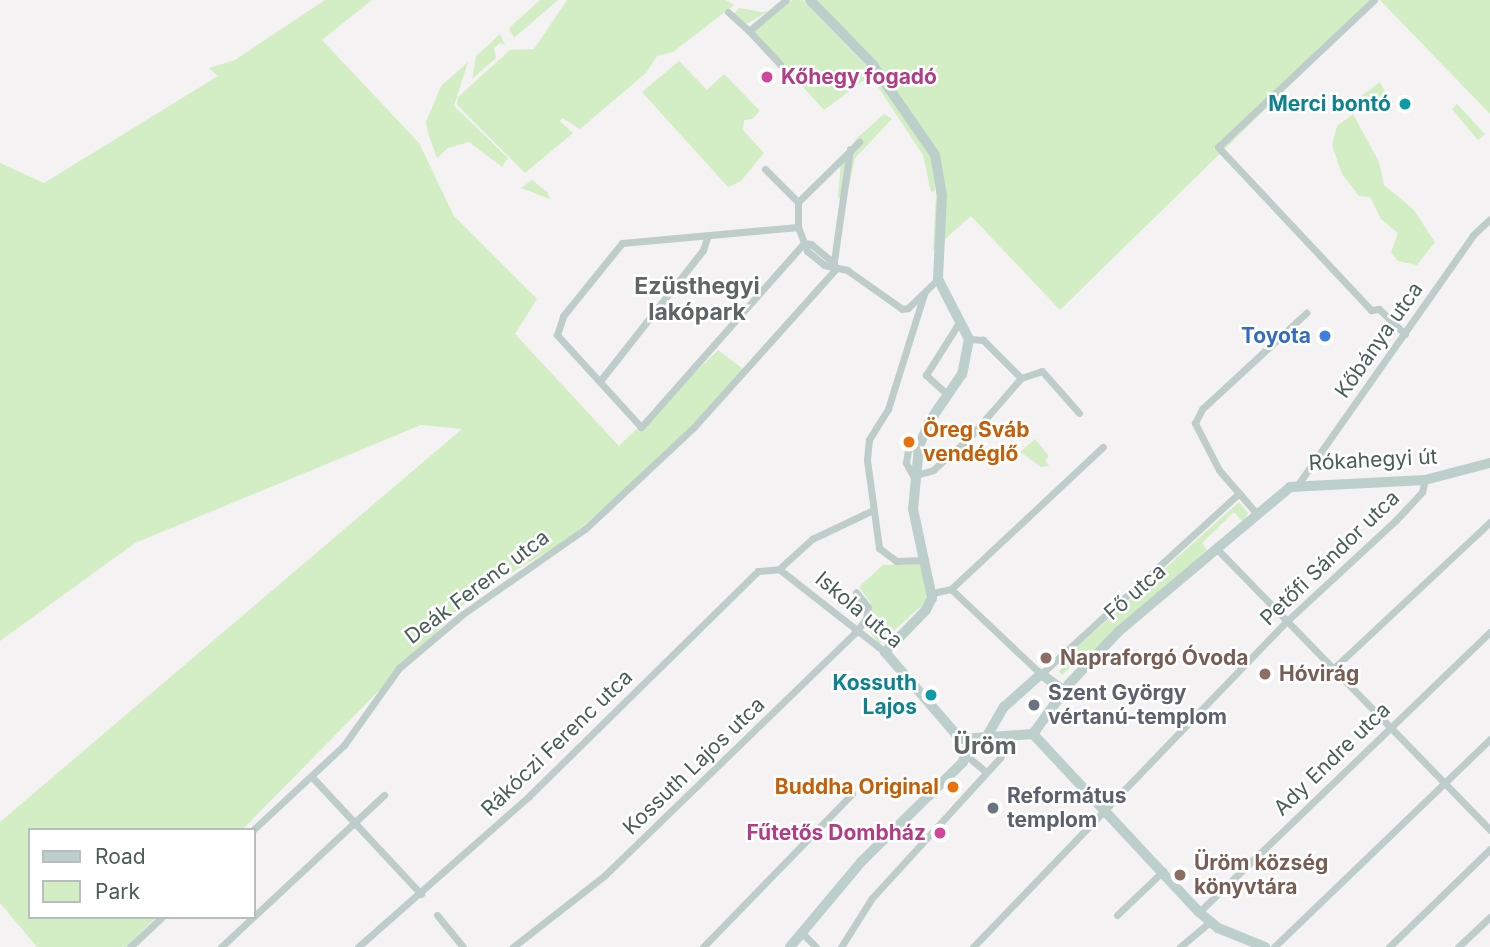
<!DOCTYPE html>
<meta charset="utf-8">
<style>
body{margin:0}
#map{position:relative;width:1490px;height:947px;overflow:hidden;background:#f4f2f3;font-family:Inter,sans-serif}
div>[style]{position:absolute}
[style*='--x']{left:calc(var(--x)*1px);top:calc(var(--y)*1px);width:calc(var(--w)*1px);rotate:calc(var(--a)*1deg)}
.green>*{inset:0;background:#d3eec4}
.street>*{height:7px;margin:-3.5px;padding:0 3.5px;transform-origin:3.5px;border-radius:3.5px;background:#becdc9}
.secondary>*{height:10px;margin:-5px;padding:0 5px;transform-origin:5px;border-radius:5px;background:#bccfcb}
.dots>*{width:19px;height:19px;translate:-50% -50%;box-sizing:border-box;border:4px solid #fff;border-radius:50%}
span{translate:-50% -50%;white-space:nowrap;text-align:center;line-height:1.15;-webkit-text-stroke:5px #fff;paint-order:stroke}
.hotel-label{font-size:21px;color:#b23c85;font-weight:700}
.left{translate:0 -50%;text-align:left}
.right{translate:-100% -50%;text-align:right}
.culture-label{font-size:21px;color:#0d838f;font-weight:700}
.shop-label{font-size:21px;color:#366cbe;font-weight:700}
.street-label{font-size:21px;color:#4a5e59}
.food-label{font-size:21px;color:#c56008;font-weight:700}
.education-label{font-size:21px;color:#785e54;font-weight:700}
.worship-label{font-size:21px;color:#5b616d;font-weight:700}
.neighbourhood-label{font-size:23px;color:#5e6665;font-weight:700}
.quarter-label{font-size:24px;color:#5e6665;font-weight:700}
.legend{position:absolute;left:28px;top:828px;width:228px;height:91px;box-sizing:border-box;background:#fff;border:2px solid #b7bfbd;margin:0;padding:9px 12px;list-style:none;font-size:21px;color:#4a5e59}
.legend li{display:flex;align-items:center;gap:14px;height:35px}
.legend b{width:35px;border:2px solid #b7bfbd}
</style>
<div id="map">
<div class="green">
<i style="clip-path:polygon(325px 0,372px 0,322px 40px,419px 143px,454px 216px,537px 299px,515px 334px,619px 446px,718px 350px,743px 369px,677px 444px,566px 541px,474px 594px,242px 830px,30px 830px,30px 917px,156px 917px,127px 947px,37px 947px,0 903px,0 822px,462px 429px,421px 425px,135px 543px,0 641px,0 163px,44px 183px,218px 76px,209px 68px,235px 60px)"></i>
<i style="clip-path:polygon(540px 0,558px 0,514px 38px,509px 28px)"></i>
<i style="clip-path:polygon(567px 0,726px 0,734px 5px,673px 52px,657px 56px,646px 73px,580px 129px,562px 118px,560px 121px,573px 133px,525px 173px,457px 105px,458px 97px,510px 50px,534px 49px)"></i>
<i style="clip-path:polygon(792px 0,803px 0,873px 73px,816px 0,1377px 0,1060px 310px,971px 216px,933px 250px,937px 176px,934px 172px,935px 191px,931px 192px,923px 155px,874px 81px,863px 81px,824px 110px,753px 32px)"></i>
<i style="clip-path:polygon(1380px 0,1490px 0,1490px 114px)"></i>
<i style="clip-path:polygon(739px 8px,762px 12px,768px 11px,747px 24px,734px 14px)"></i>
<i style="clip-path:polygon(500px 34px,505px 45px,500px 43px,494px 48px,496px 58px,472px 79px,476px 56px)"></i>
<i style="clip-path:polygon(679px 61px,707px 90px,724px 74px,760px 111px,752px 119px,744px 120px,743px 130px,764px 153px,741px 181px,728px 187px,642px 92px)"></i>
<i style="clip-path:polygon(468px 62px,454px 106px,508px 158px,502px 167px,469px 142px,448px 148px,437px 158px,428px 133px,426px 122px,441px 86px)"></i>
<i style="clip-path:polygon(1380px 82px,1386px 94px,1383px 101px,1364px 105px,1360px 97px)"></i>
<i style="clip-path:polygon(1457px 104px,1485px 134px,1478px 140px,1452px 109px)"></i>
<i style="clip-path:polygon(884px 114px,892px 119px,855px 158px,846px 200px,838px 198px,841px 160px,856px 139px)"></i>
<i style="clip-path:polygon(1353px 114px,1379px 162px,1384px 185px,1413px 209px,1435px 242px,1417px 265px,1398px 261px,1391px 252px,1398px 233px,1381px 219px,1370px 197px,1359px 196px,1342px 174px,1332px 145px,1337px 126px)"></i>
<i style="clip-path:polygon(532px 180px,548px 193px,550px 199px,521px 188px)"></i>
<i style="clip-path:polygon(1035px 439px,1049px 456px,1045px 460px,1049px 466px,1041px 467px,1020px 452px)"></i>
<i style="clip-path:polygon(1239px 502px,1248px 513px,1243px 522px,1234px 512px,1202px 543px,1207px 550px,1079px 669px,1074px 664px,1062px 675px,1059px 671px,1069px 661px,1067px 656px)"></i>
<i style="clip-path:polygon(920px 564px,927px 587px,926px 602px,879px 644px,871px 633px,872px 605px,859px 587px,883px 565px)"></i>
</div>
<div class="street">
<i style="--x:1374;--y:0;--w:214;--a:136.7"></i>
<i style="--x:1218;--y:147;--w:224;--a:46.8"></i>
<i style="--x:1371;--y:310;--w:8;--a:-7"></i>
<i style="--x:1379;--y:309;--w:36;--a:44"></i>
<i style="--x:728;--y:12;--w:28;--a:42"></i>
<i style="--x:780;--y:64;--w:45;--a:-133.2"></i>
<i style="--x:749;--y:31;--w:48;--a:-40"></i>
<i style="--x:765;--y:169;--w:47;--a:45"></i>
<i style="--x:798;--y:227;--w:25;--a:-90"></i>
<i style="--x:798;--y:202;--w:86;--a:-44.5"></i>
<i style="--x:804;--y:243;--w:246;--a:131.5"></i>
<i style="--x:641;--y:427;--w:125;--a:-132.4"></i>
<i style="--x:557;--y:335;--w:20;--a:-72"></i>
<i style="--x:563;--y:316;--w:94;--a:-51.1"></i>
<i style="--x:622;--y:243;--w:177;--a:-5.2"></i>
<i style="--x:798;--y:227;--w:26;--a:69"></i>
<i style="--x:807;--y:251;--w:22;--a:39"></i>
<i style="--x:824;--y:265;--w:24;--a:12"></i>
<i style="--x:847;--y:270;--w:67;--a:35.3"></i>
<i style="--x:902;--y:309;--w:6;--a:-9"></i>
<i style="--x:908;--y:308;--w:42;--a:-44"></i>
<i style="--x:804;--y:243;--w:7;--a:8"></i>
<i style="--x:811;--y:244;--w:30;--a:40"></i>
<i style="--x:834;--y:261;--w:113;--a:-81.9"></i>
<i style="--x:924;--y:294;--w:121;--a:107.4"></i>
<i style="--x:888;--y:409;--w:36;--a:122"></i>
<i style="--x:869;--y:440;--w:20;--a:96"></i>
<i style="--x:867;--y:460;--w:89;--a:82.2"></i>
<i style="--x:879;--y:548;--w:21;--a:37"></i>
<i style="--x:896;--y:561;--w:29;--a:-2"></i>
<i style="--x:1021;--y:378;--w:22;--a:-18"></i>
<i style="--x:1042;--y:371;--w:56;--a:48.6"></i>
<i style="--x:600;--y:381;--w:167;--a:-51.8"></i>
<i style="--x:703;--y:250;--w:13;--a:-72"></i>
<i style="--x:948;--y:395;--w:30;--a:-138"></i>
<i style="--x:926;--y:375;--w:64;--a:-57.8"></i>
<i style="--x:916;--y:475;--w:18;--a:-16"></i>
<i style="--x:933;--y:470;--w:48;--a:-41.6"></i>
<i style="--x:969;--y:438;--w:79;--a:-49.1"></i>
<i style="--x:1021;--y:378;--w:54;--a:-135"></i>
<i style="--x:983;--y:340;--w:14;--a:-176"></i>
<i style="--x:916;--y:481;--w:21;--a:-119"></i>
<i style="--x:906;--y:463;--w:13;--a:-81"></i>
<i style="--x:908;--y:450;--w:16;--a:-35"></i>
<i style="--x:1299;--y:483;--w:303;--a:-54.9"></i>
<i style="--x:1473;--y:235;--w:23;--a:-43"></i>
<i style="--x:1257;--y:514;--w:58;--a:-130.8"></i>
<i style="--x:1219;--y:470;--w:53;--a:-117.1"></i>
<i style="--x:1195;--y:423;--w:16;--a:-63"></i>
<i style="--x:1202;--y:409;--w:142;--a:-42.7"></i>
<i style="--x:1216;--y:548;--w:393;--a:45.8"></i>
<i style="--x:779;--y:569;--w:45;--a:-42.3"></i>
<i style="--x:812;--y:539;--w:65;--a:-25.4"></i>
<i style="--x:951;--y:589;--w:124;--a:43.4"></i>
<i style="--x:1041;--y:674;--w:268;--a:-42.4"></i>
<i style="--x:932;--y:593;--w:19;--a:-12"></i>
<i style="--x:951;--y:589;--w:208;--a:-43.1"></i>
<i style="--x:1334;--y:668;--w:214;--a:-43.1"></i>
<i style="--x:967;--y:756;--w:25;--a:40"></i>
<i style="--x:312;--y:777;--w:160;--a:47"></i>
<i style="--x:253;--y:830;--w:125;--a:-43"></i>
<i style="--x:344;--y:745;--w:95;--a:-54.5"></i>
<i style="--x:399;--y:668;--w:84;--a:-40.2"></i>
<i style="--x:463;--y:614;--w:149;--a:-34.9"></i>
<i style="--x:585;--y:529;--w:149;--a:-43.1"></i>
<i style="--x:694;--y:427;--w:212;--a:-48.1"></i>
<i style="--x:1199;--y:912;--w:404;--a:-43.9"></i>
<i style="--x:437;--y:915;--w:41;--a:50.9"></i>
<i style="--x:1117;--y:915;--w:64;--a:-43.7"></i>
<i style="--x:803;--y:934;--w:18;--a:45"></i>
<i style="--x:130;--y:947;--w:44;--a:-43.2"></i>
<i style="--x:221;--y:947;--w:223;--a:-43"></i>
<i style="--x:358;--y:947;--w:227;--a:-41.4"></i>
<i style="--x:528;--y:797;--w:322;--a:-44.5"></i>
<i style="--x:758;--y:571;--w:21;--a:-5"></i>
<i style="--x:779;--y:569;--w:135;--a:38.1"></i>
<i style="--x:513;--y:947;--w:117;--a:-38"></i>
<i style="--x:605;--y:875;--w:348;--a:-44.1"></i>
<i style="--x:855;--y:633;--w:18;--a:-52"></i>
<i style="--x:866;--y:619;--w:12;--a:-81"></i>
<i style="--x:868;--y:607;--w:19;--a:-129"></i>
<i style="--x:703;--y:947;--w:214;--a:-45.8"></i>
<i style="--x:841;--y:947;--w:58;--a:-57.7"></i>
<i style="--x:872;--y:898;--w:190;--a:-47.6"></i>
<i style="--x:1000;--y:758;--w:26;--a:-67"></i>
<i style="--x:973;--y:947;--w:454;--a:-46.1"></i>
<i style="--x:1288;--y:620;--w:147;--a:-42.8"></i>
<i style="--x:1396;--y:520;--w:38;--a:-47"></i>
<i style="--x:1422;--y:492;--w:12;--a:-76"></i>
<i style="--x:1180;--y:947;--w:39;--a:-40"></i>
<i style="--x:1274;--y:947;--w:300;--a:-43.9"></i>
<i style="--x:1389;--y:947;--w:141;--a:-44.1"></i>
<i style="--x:1458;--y:947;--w:44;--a:-43.2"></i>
</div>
<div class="secondary">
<i style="--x:810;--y:0;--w:91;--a:45.9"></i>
<i style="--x:873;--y:65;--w:109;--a:55.4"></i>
<i style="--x:935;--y:155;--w:42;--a:80.3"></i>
<i style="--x:942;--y:196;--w:83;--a:92.8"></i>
<i style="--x:938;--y:279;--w:68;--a:62.7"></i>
<i style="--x:969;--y:339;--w:36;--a:101"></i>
<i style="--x:962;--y:374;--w:58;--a:124.5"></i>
<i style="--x:929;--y:422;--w:27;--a:112"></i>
<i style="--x:919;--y:447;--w:62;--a:95.5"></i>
<i style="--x:913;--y:509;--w:91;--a:77.9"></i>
<i style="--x:932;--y:598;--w:13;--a:117"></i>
<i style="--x:926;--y:610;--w:59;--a:134.3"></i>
<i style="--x:885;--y:652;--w:115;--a:49.2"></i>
<i style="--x:960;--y:739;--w:73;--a:-3.9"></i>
<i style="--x:1033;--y:734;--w:62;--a:-54.2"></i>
<i style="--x:1069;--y:684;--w:71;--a:-46.7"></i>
<i style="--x:1118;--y:632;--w:225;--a:-40.1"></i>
<i style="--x:1290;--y:487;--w:135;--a:-3"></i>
<i style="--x:1425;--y:480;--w:67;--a:-14.7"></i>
<i style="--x:1033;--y:734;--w:243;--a:47"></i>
<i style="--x:1199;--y:912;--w:25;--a:40"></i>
<i style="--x:1218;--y:928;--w:51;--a:22"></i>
<i style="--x:987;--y:736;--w:34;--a:-60"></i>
<i style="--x:1004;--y:707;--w:50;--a:-41.7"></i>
<i style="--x:1041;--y:674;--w:29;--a:36"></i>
<i style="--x:790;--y:947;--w:111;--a:-50.1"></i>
<i style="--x:861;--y:862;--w:143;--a:-44.4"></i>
<i style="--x:963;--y:762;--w:23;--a:-72"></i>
</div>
<div class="dots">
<i style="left:767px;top:77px;background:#d1479c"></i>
<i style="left:1405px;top:104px;background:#0f9aa8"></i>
<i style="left:1325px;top:336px;background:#3f7fe0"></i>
<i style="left:909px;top:442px;background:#e8710a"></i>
<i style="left:1046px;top:658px;background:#8d6e63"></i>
<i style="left:1265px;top:674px;background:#8d6e63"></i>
<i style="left:931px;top:695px;background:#0f9aa8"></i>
<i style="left:1034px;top:705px;background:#6b7280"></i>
<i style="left:953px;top:787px;background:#e8710a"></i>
<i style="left:993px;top:808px;background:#6b7280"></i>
<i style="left:940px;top:833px;background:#d1479c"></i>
<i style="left:1180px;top:875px;background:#8d6e63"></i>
</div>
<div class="hotel-label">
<span class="left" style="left:781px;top:77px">Kőhegy fogadó</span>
<span class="right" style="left:926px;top:833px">Fűtetős Dombház</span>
</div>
<div class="culture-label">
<span class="right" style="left:1391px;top:104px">Merci bontó</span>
<span class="right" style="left:917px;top:695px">Kossuth<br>Lajos</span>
</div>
<div class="shop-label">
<span class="right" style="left:1311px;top:336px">Toyota</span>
</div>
<div class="street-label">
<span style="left:1379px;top:340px;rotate:-55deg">Kőbánya utca</span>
<span style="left:1373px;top:460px;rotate:-3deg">Rókahegyi út</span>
<span style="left:1330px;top:558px;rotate:-44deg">Petőfi Sándor utca</span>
<span style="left:477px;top:587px;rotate:-37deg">Deák Ferenc utca</span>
<span style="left:1135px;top:592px;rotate:-41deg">Fő utca</span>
<span style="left:859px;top:610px;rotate:40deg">Iskola utca</span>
<span style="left:557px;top:743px;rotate:-44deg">Rákóczi Ferenc utca</span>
<span style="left:1332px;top:759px;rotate:-44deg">Ady Endre utca</span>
<span style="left:694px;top:766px;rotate:-44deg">Kossuth Lajos utca</span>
</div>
<div class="food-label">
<span class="left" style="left:923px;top:442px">Öreg Sváb<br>vendéglő</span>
<span class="right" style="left:939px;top:787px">Buddha Original</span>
</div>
<div class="education-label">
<span class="left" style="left:1060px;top:658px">Napraforgó Óvoda</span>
<span class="left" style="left:1279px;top:674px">Hóvirág</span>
<span class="left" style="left:1194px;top:875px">Üröm község<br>könyvtára</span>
</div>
<div class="worship-label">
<span class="left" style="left:1048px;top:705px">Szent György<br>vértanú-templom</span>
<span class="left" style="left:1007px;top:808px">Református<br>templom</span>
</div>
<div class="neighbourhood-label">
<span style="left:697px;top:299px">Ezüsthegyi<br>lakópark</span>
</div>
<div class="quarter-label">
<span style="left:985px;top:746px">Üröm</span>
</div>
<ul class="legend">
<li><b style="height:9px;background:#bccfcb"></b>Road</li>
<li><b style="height:19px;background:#d3eec4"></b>Park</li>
</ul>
</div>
